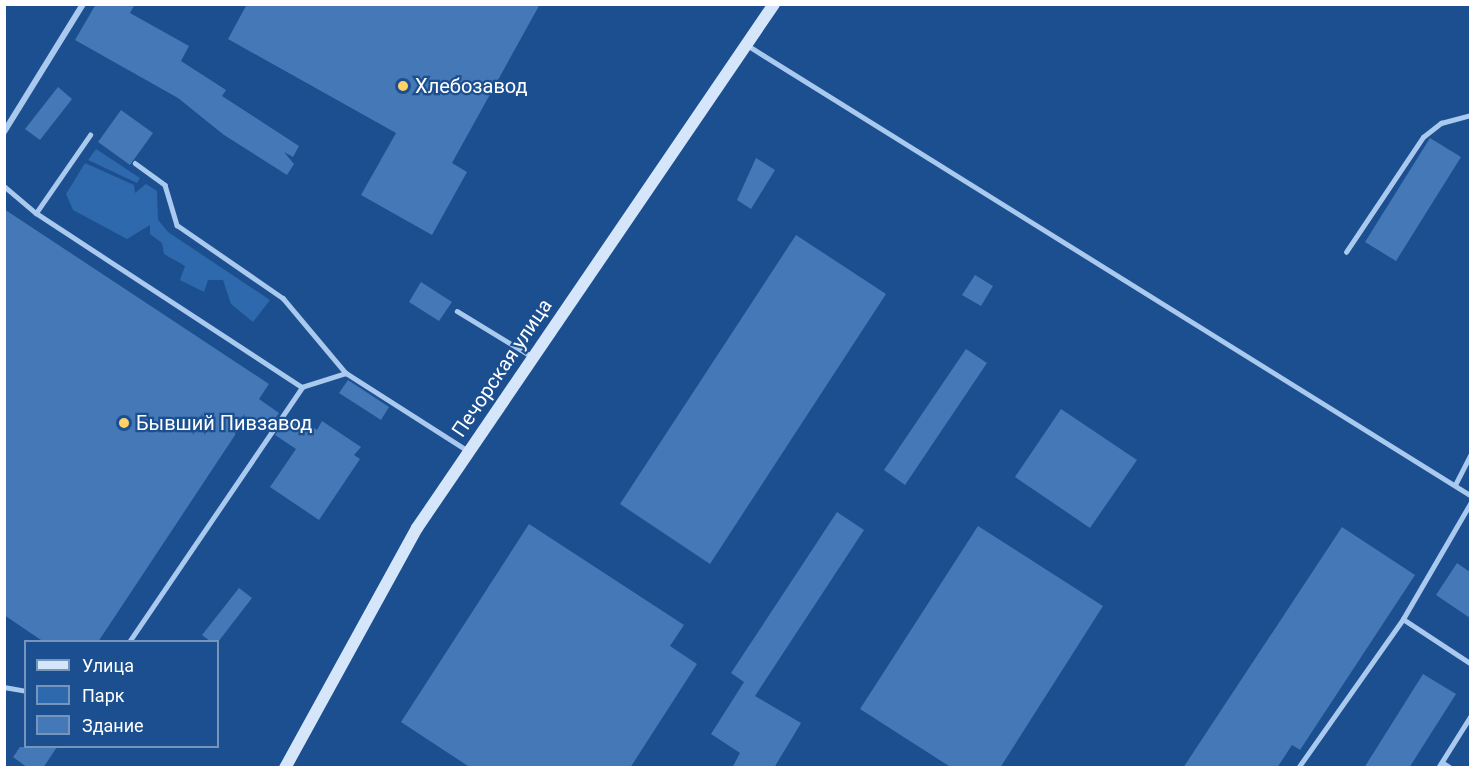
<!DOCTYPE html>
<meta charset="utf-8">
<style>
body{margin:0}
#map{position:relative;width:1475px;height:772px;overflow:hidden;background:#1b4f8f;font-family:Roboto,sans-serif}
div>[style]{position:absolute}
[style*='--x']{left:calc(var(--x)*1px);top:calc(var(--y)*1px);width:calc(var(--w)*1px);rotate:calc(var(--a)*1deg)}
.green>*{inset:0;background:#2e69ad}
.building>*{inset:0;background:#4478b7}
.lane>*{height:4.5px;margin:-2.25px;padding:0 2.25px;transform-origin:2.25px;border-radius:2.25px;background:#a9c9ee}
.street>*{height:6px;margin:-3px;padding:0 3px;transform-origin:3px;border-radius:3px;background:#a9c9ee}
.secondary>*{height:12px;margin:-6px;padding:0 6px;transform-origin:6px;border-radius:6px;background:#d6e6fa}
.dots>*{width:16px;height:16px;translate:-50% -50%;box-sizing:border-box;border:3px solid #1b4f8f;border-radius:50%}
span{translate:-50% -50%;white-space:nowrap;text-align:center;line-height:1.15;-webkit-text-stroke:4.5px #1b4f8f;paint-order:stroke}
.poi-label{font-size:20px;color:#fff}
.left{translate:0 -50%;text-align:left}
.street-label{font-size:20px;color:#fff}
.frame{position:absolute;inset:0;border:6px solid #fff;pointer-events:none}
.legend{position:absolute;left:24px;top:640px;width:195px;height:108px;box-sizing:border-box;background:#1b4f8f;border:2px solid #7695bc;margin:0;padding:8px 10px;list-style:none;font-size:18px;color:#fff}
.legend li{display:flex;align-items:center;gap:12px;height:30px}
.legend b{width:30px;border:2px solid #7695bc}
</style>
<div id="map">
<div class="green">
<i style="clip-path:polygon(96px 149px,140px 178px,137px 183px,88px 160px)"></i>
<i style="clip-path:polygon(85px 163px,134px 185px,135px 193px,146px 184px,157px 191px,158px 220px,168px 232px,270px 300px,253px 322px,231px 304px,223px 280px,208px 280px,204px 292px,180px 280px,185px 266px,164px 254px,162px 243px,150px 234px,150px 225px,127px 239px,73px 210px,66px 194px)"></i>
</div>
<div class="building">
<i style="clip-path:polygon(96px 4px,135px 4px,130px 13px,189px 46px,181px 61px,226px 90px,222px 96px,299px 146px,293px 157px,284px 152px,294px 164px,287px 175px,224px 135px,178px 98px,75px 40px)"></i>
<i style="clip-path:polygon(247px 4px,540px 4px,452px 163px,467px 172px,432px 235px,361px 195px,396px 133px,228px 39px)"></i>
<i style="clip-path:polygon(58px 87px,72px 99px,40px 140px,25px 129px)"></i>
<i style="clip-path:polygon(121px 110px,153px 133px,130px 165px,98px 142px)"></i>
<i style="clip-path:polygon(1430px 138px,1461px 157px,1396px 261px,1365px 242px)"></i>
<i style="clip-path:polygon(756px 158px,775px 170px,751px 209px,737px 200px)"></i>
<i style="clip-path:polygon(4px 209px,269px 384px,259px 399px,279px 413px,267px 430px,247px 417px,98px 642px,44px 642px,4px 615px)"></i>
<i style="clip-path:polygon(796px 235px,886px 294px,710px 564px,620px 504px)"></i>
<i style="clip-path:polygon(975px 275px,993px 286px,981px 306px,962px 295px)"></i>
<i style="clip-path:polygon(421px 282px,452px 302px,439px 321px,409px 302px)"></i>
<i style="clip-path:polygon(966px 349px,987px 363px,905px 485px,884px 470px)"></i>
<i style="clip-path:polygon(348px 380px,389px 407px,381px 420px,339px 393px)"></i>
<i style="clip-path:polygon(1061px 409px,1137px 460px,1090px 528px,1015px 477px)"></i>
<i style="clip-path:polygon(287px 418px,307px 431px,311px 426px,317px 430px,322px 421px,361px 447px,354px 455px,360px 459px,319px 520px,270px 487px,296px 449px,275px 435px)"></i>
<i style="clip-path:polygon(837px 512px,864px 530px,755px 696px,801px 723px,774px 768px,732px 768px,740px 753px,711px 734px,744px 682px,731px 673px)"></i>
<i style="clip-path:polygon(529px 524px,684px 625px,670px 646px,697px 664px,630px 768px,471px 768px,401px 722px)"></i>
<i style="clip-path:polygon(978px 526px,1103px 606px,1000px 768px,952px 768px,860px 709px)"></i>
<i style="clip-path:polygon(1342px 527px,1415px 575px,1300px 750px,1292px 745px,1277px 768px,1183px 768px)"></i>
<i style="clip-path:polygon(1457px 563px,1470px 572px,1470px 618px,1436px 595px)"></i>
<i style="clip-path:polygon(239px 588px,252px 598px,218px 642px,211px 642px,202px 635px)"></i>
<i style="clip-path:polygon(1423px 674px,1456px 694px,1409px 768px,1364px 768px)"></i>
<i style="clip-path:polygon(20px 747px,57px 747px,43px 768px,28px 768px,13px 757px)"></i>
</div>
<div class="lane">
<i style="--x:747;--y:45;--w:852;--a:31.9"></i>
<i style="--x:135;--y:163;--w:37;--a:36"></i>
<i style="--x:165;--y:185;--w:42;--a:73.3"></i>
<i style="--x:177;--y:225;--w:129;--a:34.6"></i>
<i style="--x:283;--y:298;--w:98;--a:50"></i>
<i style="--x:346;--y:373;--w:143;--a:32.5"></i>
<i style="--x:4;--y:186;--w:42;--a:40.2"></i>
<i style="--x:36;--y:213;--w:318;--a:33.2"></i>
<i style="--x:36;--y:213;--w:95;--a:-55.3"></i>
<i style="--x:1346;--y:252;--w:138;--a:-56.2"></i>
<i style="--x:1423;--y:137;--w:23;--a:-38"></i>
<i style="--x:1441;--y:123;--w:30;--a:-15"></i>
<i style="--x:457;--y:311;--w:87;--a:31.3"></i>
<i style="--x:1455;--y:485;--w:33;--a:-63"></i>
<i style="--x:1403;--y:619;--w:80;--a:33.3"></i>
<i style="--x:129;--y:642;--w:308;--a:-55.8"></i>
<i style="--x:302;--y:387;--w:46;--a:-17.7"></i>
<i style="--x:4;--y:687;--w:22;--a:10"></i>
<i style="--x:1442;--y:762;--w:11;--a:34"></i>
<i style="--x:1298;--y:768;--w:182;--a:-54.8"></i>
<i style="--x:1403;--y:619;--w:133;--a:-59.8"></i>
<i style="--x:1438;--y:768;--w:60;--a:-57.9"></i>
</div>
<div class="street">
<i style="--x:4;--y:132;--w:150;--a:-58.3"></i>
</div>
<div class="secondary">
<i style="--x:285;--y:768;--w:274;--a:-61.2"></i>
<i style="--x:417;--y:528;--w:634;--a:-55.73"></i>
</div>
<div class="dots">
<i style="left:403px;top:86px;background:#ffd166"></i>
<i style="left:124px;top:423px;background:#ffd166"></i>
</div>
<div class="poi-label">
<span class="left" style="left:415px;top:86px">Хлебозавод</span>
<span class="left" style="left:136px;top:423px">Бывший Пивзавод</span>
</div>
<div class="street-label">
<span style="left:502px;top:368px;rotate:-56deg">Печорская улица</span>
</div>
<div class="frame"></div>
<ul class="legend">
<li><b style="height:8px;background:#d6e6fa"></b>Улица</li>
<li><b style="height:16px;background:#2e69ad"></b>Парк</li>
<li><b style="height:16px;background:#4478b7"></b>Здание</li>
</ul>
</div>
